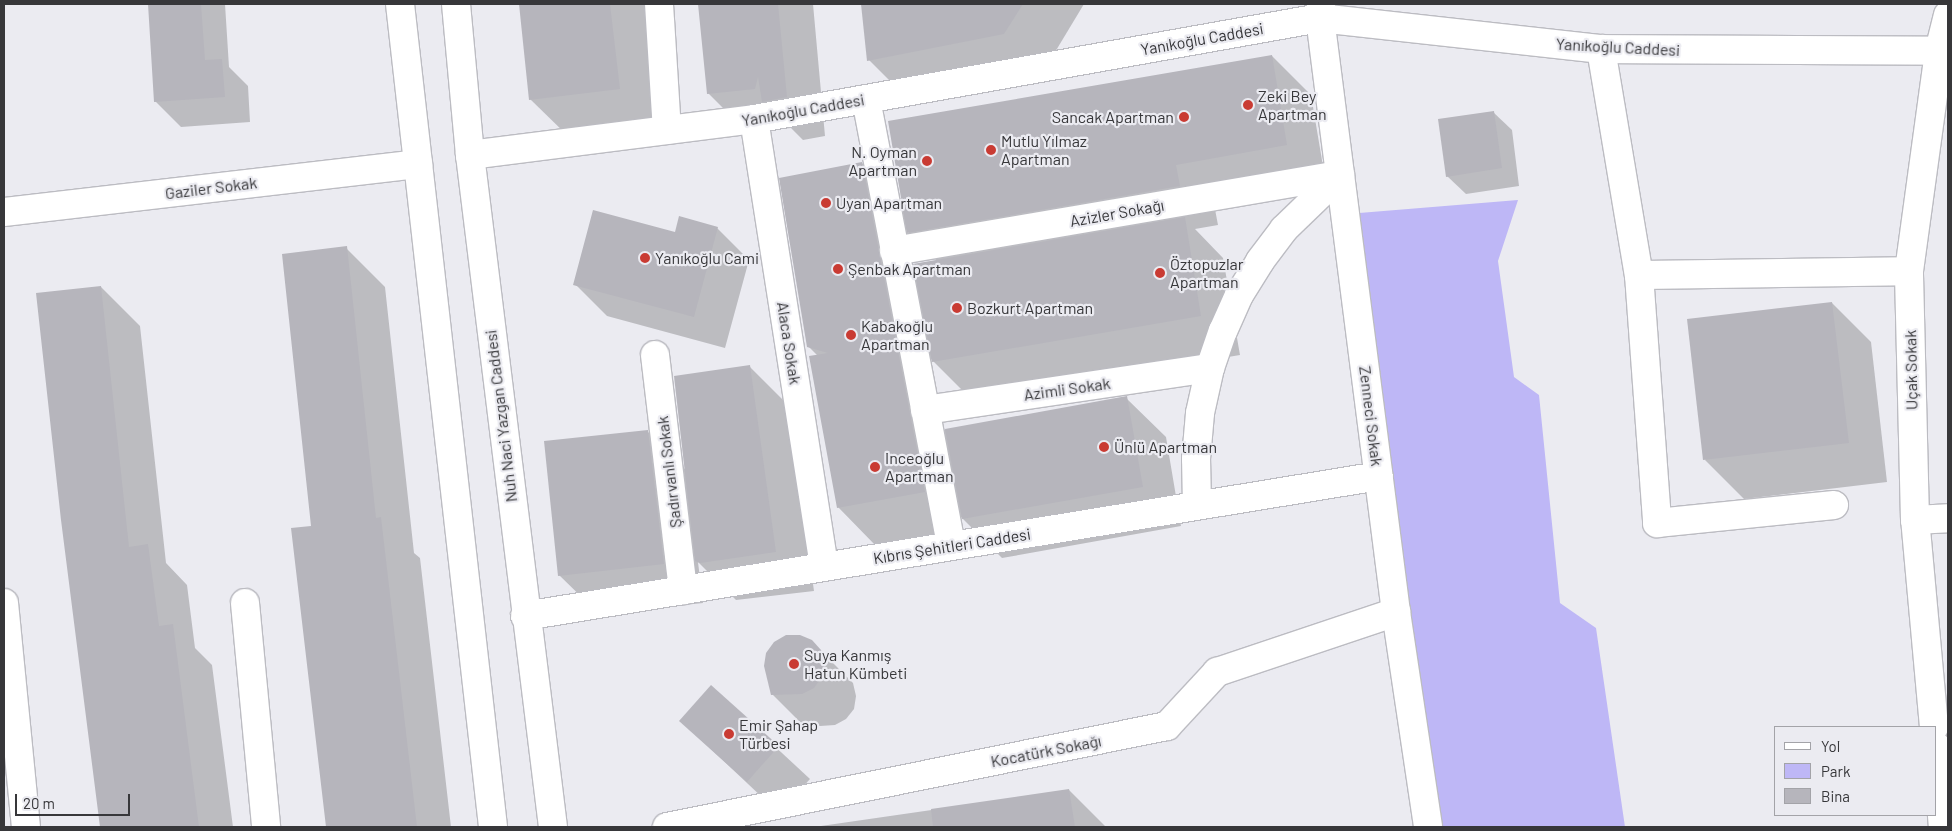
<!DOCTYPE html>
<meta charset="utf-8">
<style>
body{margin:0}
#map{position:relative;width:1952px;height:831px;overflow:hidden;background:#ebebf1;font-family:Barlow,sans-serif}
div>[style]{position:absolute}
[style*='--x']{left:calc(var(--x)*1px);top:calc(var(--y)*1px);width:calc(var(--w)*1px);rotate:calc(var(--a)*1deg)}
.green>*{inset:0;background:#beb7f6}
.shadow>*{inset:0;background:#0003}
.building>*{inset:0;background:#b6b5bc}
.roads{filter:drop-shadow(1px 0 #bcbcc2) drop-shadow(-1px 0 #bcbcc2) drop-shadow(0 1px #bcbcc2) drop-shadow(0 -1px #bcbcc2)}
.street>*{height:28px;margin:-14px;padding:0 14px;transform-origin:14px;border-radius:14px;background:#fff}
.primary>*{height:28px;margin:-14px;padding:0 14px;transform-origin:14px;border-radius:14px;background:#fff}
.dots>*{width:14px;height:14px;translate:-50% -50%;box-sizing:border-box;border:2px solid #ebebf1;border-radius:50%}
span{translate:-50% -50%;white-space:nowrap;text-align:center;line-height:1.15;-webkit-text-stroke:4.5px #ebebf1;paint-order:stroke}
.street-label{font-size:16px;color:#37373a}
.poi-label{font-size:16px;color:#37373a}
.left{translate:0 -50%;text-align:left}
.right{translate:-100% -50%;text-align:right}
.frame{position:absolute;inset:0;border:5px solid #37373a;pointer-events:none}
.legend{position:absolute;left:1774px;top:726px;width:162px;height:90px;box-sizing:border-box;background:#ebebf1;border:1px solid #a3a3a8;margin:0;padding:6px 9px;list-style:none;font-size:15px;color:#37373a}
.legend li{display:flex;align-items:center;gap:10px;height:25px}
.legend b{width:25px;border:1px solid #a3a3a8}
.scale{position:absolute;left:15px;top:794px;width:115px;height:22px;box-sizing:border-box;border:2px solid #37373a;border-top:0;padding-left:6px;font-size:15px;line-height:18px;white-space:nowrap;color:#37373a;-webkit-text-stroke:4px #ebebf1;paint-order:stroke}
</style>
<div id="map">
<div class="green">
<i style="clip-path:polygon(1518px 200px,1498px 261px,1514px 377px,1539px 395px,1560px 603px,1596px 628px,1625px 827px,1428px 827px,1347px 214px)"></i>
</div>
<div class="shadow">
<i style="clip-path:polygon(149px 4px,225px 4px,229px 67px,248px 86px,250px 122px,181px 127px,155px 101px)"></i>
<i style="clip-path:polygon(520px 4px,644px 4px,659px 128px,570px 138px,530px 99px)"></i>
<i style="clip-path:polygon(700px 4px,813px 4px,825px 136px,803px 140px,791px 128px,747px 132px,708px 93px)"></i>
<i style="clip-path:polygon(863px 4px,1084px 4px,1043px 72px,908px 99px,869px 60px)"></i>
<i style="clip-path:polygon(evenodd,1272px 56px,1311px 95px,1326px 184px,1214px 204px,1218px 225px,1195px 229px,1223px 258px,1240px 355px,972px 400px,931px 359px,944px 430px,1126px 398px,1166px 437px,1181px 526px,1002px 558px,960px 516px,963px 530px,877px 547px,838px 507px,818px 356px,808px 346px,862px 163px,904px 205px,1272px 56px,906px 230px,937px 261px,913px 265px,906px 230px)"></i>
<i style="clip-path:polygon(1493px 112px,1512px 130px,1519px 186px,1466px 194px,1447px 176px)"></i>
<i style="clip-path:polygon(717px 228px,749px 260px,725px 348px,607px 316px,575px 284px,676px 233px)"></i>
<i style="clip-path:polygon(346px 248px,385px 287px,414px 553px,420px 558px,451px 827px,327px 827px,292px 529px,313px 527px)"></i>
<i style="clip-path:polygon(101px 287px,140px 326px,166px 563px,187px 585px,195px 648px,212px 665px,233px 827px,102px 827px,38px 294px)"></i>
<i style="clip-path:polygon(1832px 303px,1871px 342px,1887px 482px,1744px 499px,1705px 460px)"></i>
<i style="clip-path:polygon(749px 366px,788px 405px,814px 591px,736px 600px,698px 562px,703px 603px,599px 614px,559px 575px,648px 432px,686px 470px)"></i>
<i style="clip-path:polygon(811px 641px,853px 683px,856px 696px,854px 709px,846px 719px,835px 725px,805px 727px,773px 695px)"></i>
<i style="clip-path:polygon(711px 687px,810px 779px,779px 813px,681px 721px)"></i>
<i style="clip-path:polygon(1069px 790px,1106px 827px,814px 827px)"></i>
</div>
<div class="building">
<i style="clip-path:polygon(148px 4px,201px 4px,205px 60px,222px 59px,225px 97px,154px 102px)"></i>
<i style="clip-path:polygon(519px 4px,610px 4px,620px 89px,529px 100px)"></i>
<i style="clip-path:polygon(698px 4px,778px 4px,787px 97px,762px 102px,758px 77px,755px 89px,707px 94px)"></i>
<i style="clip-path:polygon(861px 4px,1023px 4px,1004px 34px,867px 61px)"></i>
<i style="clip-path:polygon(1272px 55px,1287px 145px,1176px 165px,1180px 186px,907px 233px,888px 121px)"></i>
<i style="clip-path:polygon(1494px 111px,1502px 168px,1446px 177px,1438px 119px)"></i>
<i style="clip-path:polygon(862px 162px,925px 492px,837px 508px,809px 356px,828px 353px,807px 347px,779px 178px)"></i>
<i style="clip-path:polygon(593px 210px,675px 232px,679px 216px,718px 227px,694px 317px,573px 285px)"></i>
<i style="clip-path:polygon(1185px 217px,1201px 316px,932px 362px,913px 264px)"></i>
<i style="clip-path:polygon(347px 246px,376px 518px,381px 517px,417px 827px,326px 827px,291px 528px,311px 526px,282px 254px)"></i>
<i style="clip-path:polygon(101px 286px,129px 547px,148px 544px,159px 626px,173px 624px,199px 827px,100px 827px,61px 520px,36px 293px)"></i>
<i style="clip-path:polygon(1832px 302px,1849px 443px,1703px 460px,1687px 319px)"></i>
<i style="clip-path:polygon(750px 365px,776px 552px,700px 563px,695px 561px,674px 376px)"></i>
<i style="clip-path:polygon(1127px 396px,1143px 487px,962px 519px,945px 429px)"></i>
<i style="clip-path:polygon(648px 430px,664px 564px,558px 576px,544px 441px)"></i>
<i style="clip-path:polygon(786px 635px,800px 635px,812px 640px,821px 650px,825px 663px,822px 677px,814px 688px,802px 694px,771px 695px,764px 666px,766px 653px,774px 642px)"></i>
<i style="clip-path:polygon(711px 685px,779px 746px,747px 782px,679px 721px)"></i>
<i style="clip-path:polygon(1069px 789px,1075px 827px,933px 827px,931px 809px)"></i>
</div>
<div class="roads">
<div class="street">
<i style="--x:659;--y:4;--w:126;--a:86.4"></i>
<i style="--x:1321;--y:4;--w:14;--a:94"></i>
<i style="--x:1320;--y:18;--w:599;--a:82.71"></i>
<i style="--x:1396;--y:612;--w:217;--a:81.5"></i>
<i style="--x:1601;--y:49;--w:229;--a:80.5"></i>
<i style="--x:1639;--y:275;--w:249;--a:85.8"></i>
<i style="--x:1657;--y:523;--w:178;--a:-5.8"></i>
<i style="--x:866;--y:99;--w:455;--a:79.2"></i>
<i style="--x:754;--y:119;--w:453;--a:81.1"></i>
<i style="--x:470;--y:155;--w:286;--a:-7.2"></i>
<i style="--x:754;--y:119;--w:575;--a:-10.12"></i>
<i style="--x:1320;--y:18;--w:283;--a:6.3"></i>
<i style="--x:1601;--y:49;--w:338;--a:0.3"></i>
<i style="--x:4;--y:212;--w:417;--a:-6.6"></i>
<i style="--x:894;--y:251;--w:452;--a:-9.7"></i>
<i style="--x:1639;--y:275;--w:270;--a:-0.8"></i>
<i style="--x:655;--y:355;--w:237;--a:83.2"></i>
<i style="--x:925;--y:410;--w:288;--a:-8.4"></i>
<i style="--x:1197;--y:505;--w:46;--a:-91.2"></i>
<i style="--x:1196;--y:459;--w:46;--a:-85"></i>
<i style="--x:1200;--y:413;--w:46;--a:-77.5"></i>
<i style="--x:1210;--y:368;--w:39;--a:-71"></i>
<i style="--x:1223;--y:331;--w:39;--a:-66"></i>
<i style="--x:1239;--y:295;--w:40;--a:-58"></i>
<i style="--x:1260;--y:261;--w:40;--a:-53"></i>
<i style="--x:1284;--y:229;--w:78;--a:-44"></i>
<i style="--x:1915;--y:520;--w:33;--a:-3"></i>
<i style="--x:4;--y:603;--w:225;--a:84.4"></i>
<i style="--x:245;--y:603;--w:225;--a:84.6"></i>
<i style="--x:525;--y:616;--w:865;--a:-9.31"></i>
<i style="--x:1934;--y:727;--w:208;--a:-95.2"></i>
<i style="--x:1915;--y:520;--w:249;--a:-91.4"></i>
<i style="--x:1909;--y:271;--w:222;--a:-82.2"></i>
<i style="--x:1939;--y:51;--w:37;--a:-76"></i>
<i style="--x:1936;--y:746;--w:81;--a:85.1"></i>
<i style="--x:667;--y:827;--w:510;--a:-11.42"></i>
<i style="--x:1167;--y:726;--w:74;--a:-47.2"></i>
<i style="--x:1217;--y:672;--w:189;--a:-18.5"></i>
</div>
<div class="primary">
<i style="--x:400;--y:4;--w:828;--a:83.55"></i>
<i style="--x:456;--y:4;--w:152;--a:84.7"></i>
<i style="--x:470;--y:155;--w:677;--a:82.96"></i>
</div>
</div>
<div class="dots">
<i style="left:1248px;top:105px;background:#c93b33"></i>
<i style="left:1184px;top:117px;background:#c93b33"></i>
<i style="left:991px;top:150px;background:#c93b33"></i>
<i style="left:927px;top:161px;background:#c93b33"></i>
<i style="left:826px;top:203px;background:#c93b33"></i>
<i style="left:645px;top:258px;background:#c93b33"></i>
<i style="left:838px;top:269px;background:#c93b33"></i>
<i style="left:1160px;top:273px;background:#c93b33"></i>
<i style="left:957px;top:308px;background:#c93b33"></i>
<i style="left:851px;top:335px;background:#c93b33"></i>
<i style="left:1104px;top:447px;background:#c93b33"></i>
<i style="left:875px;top:467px;background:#c93b33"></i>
<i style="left:794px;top:664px;background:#c93b33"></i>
<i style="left:729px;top:734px;background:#c93b33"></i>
</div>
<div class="street-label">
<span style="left:1202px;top:39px;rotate:-10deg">Yanıkoğlu Caddesi</span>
<span style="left:1618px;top:47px;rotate:3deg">Yanıkoğlu Caddesi</span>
<span style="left:803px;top:110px;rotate:-10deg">Yanıkoğlu Caddesi</span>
<span style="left:211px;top:188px;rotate:-7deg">Gaziler Sokak</span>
<span style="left:1117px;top:213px;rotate:-10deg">Azizler Sokağı</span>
<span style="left:789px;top:343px;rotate:81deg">Alaca Sokak</span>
<span style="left:1911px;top:370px;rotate:-91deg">Uçak Sokak</span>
<span style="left:1067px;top:389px;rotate:-8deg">Azimli Sokak</span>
<span style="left:501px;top:416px;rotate:-97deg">Nuh Naci Yazgan Caddesi</span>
<span style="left:1371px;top:416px;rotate:83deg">Zenneci Sokak</span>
<span style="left:669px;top:472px;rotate:-97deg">Şadırvanlı Sokak</span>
<span style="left:952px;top:546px;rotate:-9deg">Kıbrıs Şehitleri Caddesi</span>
<span style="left:1046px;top:751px;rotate:-11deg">Kocatürk Sokağı</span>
</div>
<div class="poi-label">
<span class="left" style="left:1258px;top:105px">Zeki Bey<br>Apartman</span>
<span class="right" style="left:1174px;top:117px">Sancak Apartman</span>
<span class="left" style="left:1001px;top:150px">Mutlu Yılmaz<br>Apartman</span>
<span class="right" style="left:917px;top:161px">N. Oyman<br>Apartman</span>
<span class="left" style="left:836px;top:203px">Uyan Apartman</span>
<span class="left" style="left:655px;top:258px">Yanıkoğlu Cami</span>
<span class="left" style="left:1170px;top:273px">Öztopuzlar<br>Apartman</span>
<span class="left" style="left:848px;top:269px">Şenbak Apartman</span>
<span class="left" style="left:967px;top:308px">Bozkurt Apartman</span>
<span class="left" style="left:861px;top:335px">Kabakoğlu<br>Apartman</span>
<span class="left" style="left:1114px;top:447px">Ünlü Apartman</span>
<span class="left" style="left:885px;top:467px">Inceoğlu<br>Apartman</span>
<span class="left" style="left:804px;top:664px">Suya Kanmış<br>Hatun Kümbeti</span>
<span class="left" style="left:739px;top:734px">Emir Şahap<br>Türbesi</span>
</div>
<div class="frame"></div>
<ul class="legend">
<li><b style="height:6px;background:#fff"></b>Yol</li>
<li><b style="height:14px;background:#beb7f6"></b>Park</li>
<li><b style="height:14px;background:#b6b5bc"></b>Bina</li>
</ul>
<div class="scale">20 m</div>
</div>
